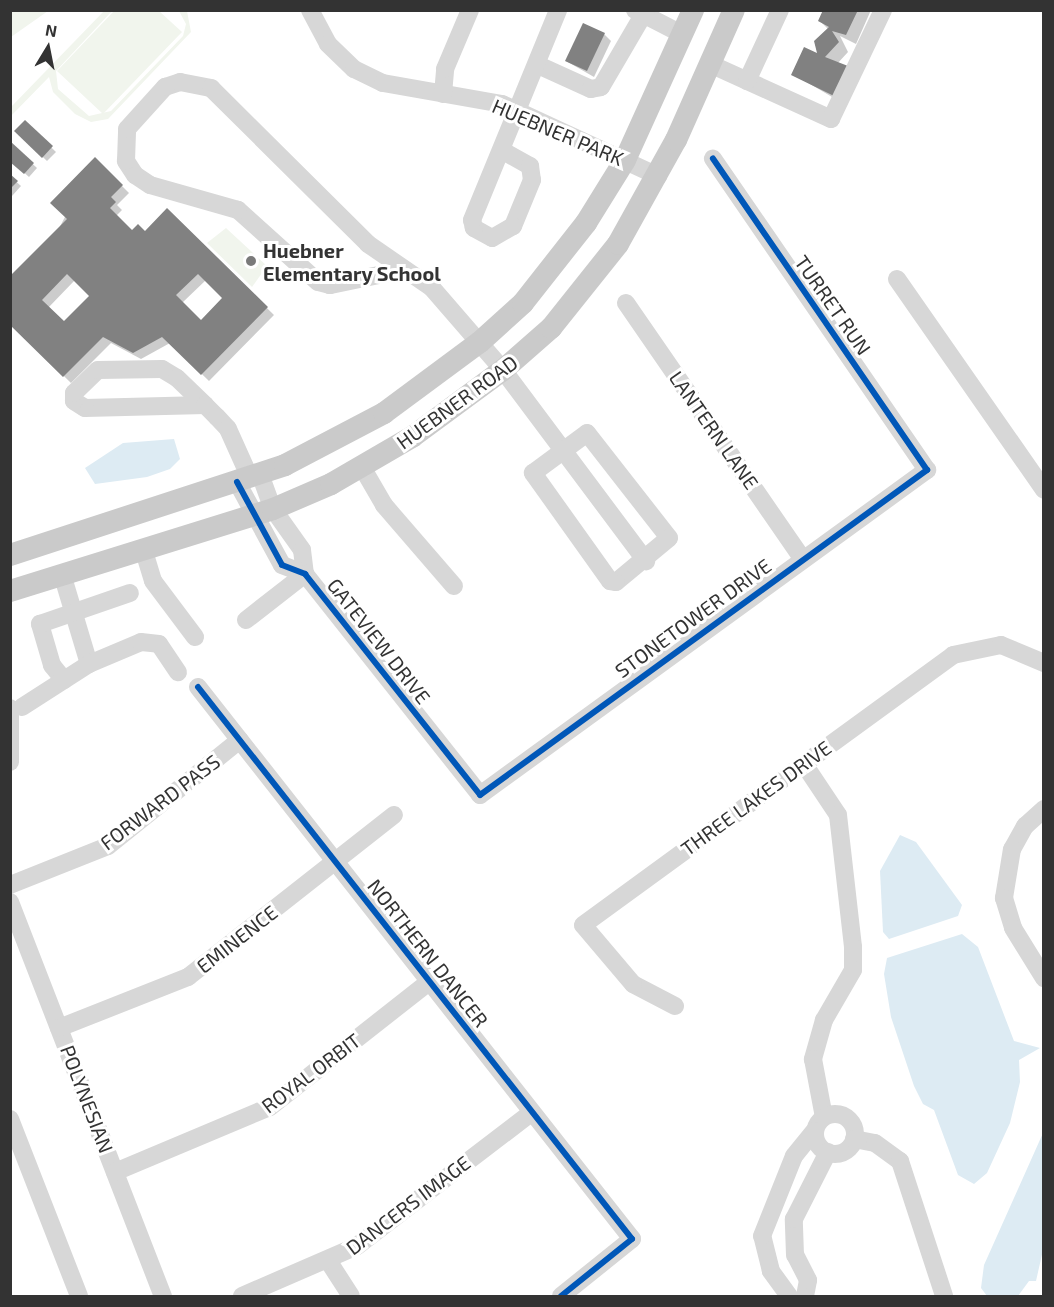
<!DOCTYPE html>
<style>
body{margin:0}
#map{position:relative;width:1054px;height:1307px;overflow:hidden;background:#fff;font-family:"Exo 2",sans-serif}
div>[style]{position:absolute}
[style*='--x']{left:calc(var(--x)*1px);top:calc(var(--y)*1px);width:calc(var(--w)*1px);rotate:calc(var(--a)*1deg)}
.green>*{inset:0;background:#f1f5ed}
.water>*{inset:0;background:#ddebf3}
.shadow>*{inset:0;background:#0003}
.building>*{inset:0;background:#818181}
.minor>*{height:18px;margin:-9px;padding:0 9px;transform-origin:9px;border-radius:9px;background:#d7d7d7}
.minor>.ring{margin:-9px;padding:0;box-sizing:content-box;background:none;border:18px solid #d7d7d7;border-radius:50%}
.major>*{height:22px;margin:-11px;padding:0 11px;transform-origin:11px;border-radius:11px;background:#cacaca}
.cycleway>*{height:6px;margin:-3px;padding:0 3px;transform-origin:3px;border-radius:3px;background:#0057b8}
.dots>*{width:16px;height:16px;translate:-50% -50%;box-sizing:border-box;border:3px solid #fff;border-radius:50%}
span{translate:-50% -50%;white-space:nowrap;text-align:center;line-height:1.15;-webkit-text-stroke:6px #fff;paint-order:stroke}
.street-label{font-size:20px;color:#333}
.poi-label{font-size:20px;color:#333;font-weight:700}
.left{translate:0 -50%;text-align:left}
.frame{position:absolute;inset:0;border:12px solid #333;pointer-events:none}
.north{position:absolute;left:18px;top:18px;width:60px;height:60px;-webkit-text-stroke:4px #fff;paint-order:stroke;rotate:10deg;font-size:16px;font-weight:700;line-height:24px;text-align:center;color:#333}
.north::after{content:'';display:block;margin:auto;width:21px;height:27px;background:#333;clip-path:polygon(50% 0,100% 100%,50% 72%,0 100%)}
</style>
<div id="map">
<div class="green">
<i style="clip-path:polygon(11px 10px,48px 10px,48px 11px,11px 37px)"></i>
<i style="clip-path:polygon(104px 11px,112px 11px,56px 71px,58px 89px,89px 116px,111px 111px,183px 36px,186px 24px,179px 11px,187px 11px,191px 32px,108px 119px,91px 122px,75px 114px,53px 92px,49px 77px,11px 116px,11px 107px)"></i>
<i style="clip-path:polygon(114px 11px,159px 11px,182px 32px,103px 114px,57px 71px)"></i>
<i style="clip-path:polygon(226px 228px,267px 266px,252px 287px,207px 243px)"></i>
</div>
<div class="water">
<i style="clip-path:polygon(174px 439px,180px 459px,170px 469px,147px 477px,95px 484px,85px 468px,123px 443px)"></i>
<i style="clip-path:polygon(900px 835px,916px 842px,962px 905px,958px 916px,889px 939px,883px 932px,880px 871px)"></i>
<i style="clip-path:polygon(962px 934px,978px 947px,1014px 1041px,1040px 1048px,1019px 1060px,1020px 1082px,1010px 1123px,987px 1173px,974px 1184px,958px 1175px,934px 1110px,923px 1104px,914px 1086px,891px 1017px,884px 974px,887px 958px)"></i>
<i style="clip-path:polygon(1043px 1133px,1043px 1250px,1036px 1281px,1029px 1281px,1018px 1296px,987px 1296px,981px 1288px,984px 1265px)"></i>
</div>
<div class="shadow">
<i style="clip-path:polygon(825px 10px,871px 10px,856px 44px,840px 36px,848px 52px,837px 64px,844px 104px,793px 74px,820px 55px,828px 29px,820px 21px)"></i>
<i style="clip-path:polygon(604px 34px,611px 41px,594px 77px,566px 61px)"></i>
<i style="clip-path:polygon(25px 122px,56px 152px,47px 161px,16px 131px)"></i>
<i style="clip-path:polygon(10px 143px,37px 168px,29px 177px,10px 160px)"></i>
<i style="clip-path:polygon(evenodd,95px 159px,129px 193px,117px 205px,122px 210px,116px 216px,132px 232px,145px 233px,167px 210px,274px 315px,209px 381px,170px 343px,141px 359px,111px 343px,71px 383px,10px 323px,95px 159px,75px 280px,91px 296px,64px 323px,48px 308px,75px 280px,95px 159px,206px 280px,225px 298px,201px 322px,182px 303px,206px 280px)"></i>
<i style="clip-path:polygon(10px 176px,21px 186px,12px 196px,10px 194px)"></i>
</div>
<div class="building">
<i style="clip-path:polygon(823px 10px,858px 10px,846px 35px,832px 31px,839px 42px,825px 57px,848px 66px,834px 96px,791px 75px,804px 47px,817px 53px,814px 41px,829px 27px,818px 21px)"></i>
<i style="clip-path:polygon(583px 23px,605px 33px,587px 71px,565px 61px)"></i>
<i style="clip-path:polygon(25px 120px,53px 146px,42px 158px,14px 131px)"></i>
<i style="clip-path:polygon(10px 141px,34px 163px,24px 174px,10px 162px)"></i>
<i style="clip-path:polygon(evenodd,95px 157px,123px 185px,111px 197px,116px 202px,110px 208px,132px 230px,138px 224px,145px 231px,167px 208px,268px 307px,201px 375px,162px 337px,133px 353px,103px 337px,63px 377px,10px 325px,10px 276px,67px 219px,50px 203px,95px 157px,67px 274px,89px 296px,64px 321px,42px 300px,67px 274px,95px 157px,198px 274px,222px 298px,201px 320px,176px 295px,198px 274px)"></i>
<i style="clip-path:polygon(10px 174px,18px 181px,10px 189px)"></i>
</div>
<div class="minor">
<i style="--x:310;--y:10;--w:38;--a:62"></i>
<i style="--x:328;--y:44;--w:36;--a:44"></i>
<i style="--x:354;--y:69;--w:32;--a:26"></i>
<i style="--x:383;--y:83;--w:121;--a:10"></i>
<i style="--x:502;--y:104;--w:172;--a:24.8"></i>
<i style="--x:635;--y:10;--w:53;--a:27.1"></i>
<i style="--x:710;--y:64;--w:133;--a:24.4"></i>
<i style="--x:831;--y:119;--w:121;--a:-64.5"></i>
<i style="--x:538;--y:65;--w:58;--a:24.4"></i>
<i style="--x:591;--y:89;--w:10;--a:-11"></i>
<i style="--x:601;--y:87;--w:89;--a:-59.7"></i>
<i style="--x:747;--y:81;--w:78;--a:-65.1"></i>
<i style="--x:443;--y:94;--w:25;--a:-85"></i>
<i style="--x:445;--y:69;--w:64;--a:-67"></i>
<i style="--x:503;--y:151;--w:31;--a:29"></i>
<i style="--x:530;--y:166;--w:14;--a:82"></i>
<i style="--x:532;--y:180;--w:50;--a:112.4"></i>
<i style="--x:513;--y:226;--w:24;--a:150"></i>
<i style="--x:492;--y:238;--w:21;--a:-151"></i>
<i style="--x:474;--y:228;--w:8;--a:-104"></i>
<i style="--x:472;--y:220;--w:227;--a:-67.7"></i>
<i style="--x:403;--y:270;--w:75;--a:168.4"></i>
<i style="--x:330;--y:285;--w:12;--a:-166"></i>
<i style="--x:318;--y:282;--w:108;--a:-138"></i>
<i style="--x:238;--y:210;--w:91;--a:-164.1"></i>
<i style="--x:150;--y:185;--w:18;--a:-146"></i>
<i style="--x:135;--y:175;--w:17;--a:-123"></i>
<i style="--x:126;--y:161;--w:32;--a:-88"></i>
<i style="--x:127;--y:129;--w:57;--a:-47.9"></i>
<i style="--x:165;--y:87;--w:16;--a:-18"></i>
<i style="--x:180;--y:82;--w:32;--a:11"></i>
<i style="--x:211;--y:88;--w:221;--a:44.8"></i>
<i style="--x:368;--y:244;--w:78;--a:34.5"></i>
<i style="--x:432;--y:288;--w:108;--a:49.1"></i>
<i style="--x:503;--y:370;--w:239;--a:53.2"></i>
<i style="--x:897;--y:279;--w:257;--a:55.1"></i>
<i style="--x:626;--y:303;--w:310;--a:55.4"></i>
<i style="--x:205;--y:405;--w:120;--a:178.6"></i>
<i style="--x:85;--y:408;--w:13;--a:-148"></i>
<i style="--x:74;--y:401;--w:8;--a:-90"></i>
<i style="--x:74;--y:393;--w:33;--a:-44"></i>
<i style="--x:98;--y:370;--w:64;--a:-0.9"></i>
<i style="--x:162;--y:369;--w:17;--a:31"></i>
<i style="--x:177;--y:378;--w:39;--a:44"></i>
<i style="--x:205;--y:405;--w:17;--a:45"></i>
<i style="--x:217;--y:417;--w:16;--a:47"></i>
<i style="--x:228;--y:429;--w:54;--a:65.8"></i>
<i style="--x:587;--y:433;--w:133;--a:52"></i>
<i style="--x:669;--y:538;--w:69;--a:140.3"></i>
<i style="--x:616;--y:582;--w:6;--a:-171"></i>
<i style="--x:610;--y:581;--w:133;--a:-125.5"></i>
<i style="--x:533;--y:473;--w:67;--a:-36.5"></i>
<i style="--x:362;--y:467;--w:44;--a:59.9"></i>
<i style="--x:384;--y:505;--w:107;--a:49.2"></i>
<i style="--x:260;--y:474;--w:37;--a:70"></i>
<i style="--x:273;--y:509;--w:50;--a:54.7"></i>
<i style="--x:302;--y:550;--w:24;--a:83"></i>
<i style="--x:237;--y:482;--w:94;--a:61.5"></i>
<i style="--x:282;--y:565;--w:25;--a:21"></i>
<i style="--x:305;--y:574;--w:282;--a:51.6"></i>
<i style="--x:480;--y:795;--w:553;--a:-36.02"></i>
<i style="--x:927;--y:470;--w:378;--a:-124.5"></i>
<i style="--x:143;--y:548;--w:34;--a:73"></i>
<i style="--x:153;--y:581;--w:70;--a:53.1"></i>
<i style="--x:62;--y:574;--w:94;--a:73.3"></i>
<i style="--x:89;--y:664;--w:56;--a:-22.9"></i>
<i style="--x:141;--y:642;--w:18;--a:6"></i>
<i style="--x:159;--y:644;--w:34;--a:56"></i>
<i style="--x:246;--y:620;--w:75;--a:-37.9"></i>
<i style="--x:64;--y:680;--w:19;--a:-129"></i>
<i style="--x:52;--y:665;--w:43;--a:-106.3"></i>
<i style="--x:40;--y:624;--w:95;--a:-19"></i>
<i style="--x:198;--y:687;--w:702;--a:51.82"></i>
<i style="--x:632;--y:1239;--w:91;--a:141.2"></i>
<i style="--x:22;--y:707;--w:80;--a:-32.7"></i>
<i style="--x:10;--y:708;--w:54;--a:90"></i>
<i style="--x:804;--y:764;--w:61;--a:56.3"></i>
<i style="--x:838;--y:815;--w:133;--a:83.5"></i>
<i style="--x:853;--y:947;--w:23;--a:90"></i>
<i style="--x:853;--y:970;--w:58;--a:120.1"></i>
<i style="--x:824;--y:1020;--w:41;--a:105.8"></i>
<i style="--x:813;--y:1059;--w:59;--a:79.3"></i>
<i style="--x:1044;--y:809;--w:25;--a:138"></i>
<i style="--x:1025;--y:826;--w:26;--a:119"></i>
<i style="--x:1012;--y:849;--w:50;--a:99.3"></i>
<i style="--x:1004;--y:898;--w:31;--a:73"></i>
<i style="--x:1013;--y:928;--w:59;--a:58.2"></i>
<i style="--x:10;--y:885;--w:105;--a:-21.7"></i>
<i style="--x:108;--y:846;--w:169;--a:-38.8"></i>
<i style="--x:10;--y:902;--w:423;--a:68.8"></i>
<i style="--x:675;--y:1006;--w:47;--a:-152.4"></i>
<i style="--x:633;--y:984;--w:77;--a:-130.3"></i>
<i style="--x:583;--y:925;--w:458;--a:-36.1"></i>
<i style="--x:953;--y:655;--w:49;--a:-11.8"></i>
<i style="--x:1001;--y:645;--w:47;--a:22.7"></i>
<i style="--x:59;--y:1028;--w:139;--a:-21.6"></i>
<i style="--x:188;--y:977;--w:262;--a:-38.2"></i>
<i class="ring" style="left:815px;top:1114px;width:22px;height:22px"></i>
<i style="--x:10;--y:1119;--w:190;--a:68.7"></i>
<i style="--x:854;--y:1139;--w:21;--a:11"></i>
<i style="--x:875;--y:1143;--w:31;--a:36"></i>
<i style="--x:900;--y:1161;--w:142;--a:71.9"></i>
<i style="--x:115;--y:1172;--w:168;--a:-22.8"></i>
<i style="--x:270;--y:1107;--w:202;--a:-38.2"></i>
<i style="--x:329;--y:1262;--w:40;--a:57.1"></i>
<i style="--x:242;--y:1296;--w:125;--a:-23.5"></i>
<i style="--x:357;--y:1246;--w:220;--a:-37.4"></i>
<i style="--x:789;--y:1296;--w:31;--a:-126"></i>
<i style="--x:771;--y:1271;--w:36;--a:-104"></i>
<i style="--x:762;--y:1236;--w:86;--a:-68.2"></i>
<i style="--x:794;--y:1156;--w:32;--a:-51"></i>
<i style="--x:805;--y:1296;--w:16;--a:-79"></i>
<i style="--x:808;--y:1280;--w:28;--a:-117"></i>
<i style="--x:795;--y:1255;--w:36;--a:-92"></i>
<i style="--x:794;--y:1219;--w:75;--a:-63.1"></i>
</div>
<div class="major">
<i style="--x:10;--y:555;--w:289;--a:-18.1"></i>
<i style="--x:285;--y:465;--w:112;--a:-27.7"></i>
<i style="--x:384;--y:413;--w:119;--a:-36.5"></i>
<i style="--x:480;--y:342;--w:58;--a:-42.2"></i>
<i style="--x:523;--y:303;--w:102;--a:-51.8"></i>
<i style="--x:586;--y:223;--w:74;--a:-58.2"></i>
<i style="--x:625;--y:160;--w:165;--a:-65.6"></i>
<i style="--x:10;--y:591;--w:275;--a:-17.3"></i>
<i style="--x:273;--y:509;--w:63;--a:-23.3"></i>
<i style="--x:331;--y:484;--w:94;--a:-30.1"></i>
<i style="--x:412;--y:437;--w:113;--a:-36.4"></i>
<i style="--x:503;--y:370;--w:64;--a:-41.2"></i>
<i style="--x:551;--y:328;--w:107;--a:-51.4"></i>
<i style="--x:618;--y:244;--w:119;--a:-60.9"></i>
<i style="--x:676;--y:140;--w:142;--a:-66"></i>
</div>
<div class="cycleway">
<i style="--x:237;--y:482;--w:94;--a:61.5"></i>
<i style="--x:282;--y:565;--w:25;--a:21"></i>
<i style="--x:305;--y:574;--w:282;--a:51.6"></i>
<i style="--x:480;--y:795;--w:553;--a:-36.02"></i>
<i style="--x:927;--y:470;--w:378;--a:-124.5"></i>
<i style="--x:198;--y:687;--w:702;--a:51.82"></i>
<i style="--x:632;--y:1239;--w:91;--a:141.2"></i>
</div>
<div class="dots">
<i style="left:251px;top:261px;background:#7a7a7a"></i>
</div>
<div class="street-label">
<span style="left:558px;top:132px;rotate:23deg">HUEBNER PARK</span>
<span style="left:833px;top:305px;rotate:55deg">TURRET RUN</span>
<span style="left:457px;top:402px;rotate:-36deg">HUEBNER ROAD</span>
<span style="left:714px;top:430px;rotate:55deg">LANTERN LANE</span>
<span style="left:693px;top:618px;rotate:-36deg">STONETOWER DRIVE</span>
<span style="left:379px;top:641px;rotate:52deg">GATEVIEW DRIVE</span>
<span style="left:756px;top:798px;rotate:-36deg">THREE LAKES DRIVE</span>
<span style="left:160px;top:802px;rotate:-37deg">FORWARD PASS</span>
<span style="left:237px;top:939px;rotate:-38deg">EMINENCE</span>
<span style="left:428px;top:953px;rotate:52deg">NORTHERN DANCER</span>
<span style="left:311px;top:1073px;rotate:-37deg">ROYAL ORBIT</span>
<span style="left:87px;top:1099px;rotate:69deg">POLYNESIAN</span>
<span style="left:408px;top:1205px;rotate:-37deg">DANCERS IMAGE</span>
</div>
<div class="poi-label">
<span class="left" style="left:263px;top:262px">Huebner<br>Elementary School</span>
</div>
<div class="frame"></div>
<div class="north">N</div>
</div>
